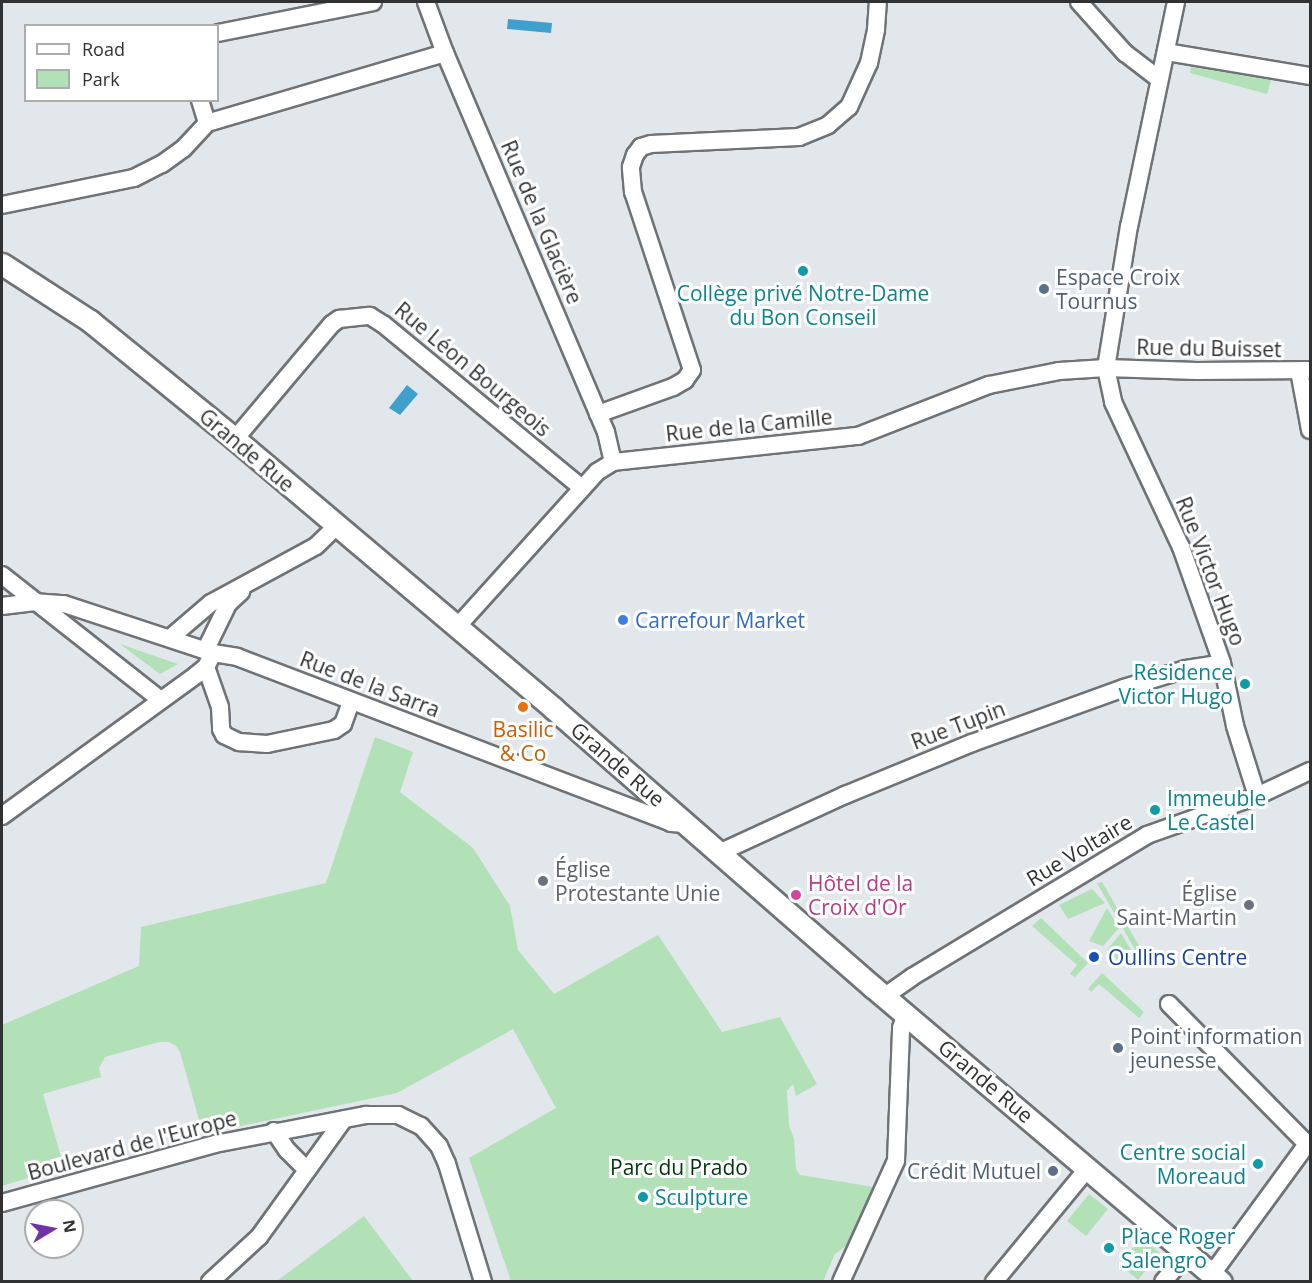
<!DOCTYPE html>
<meta charset="utf-8">
<style>
body{margin:0}
#map{position:relative;width:1312px;height:1283px;overflow:hidden;background:#e2e7ec;font-family:"Open Sans",sans-serif}
div>[style]{position:absolute}
[style*='--x']{left:calc(var(--x)*1px);top:calc(var(--y)*1px);width:calc(var(--w)*1px);rotate:calc(var(--a)*1deg)}
.green>*{inset:0;background:#b2e0b7}
.water>*{inset:0;background:#3f9fcd}
.roads{filter:drop-shadow(2px 0 #6e7377) drop-shadow(-2px 0 #6e7377) drop-shadow(0 2px #6e7377) drop-shadow(0 -2px #6e7377)}
.minor>*{height:16px;margin:-8px;padding:0 8px;transform-origin:8px;border-radius:8px;background:#fff}
.major>*{height:21px;margin:-10.5px;padding:0 10.5px;transform-origin:10.5px;border-radius:10.5px;background:#fff}
.dots>*{width:16px;height:16px;translate:-50% -50%;box-sizing:border-box;border:3px solid #fff;border-radius:50%}
span{translate:-50% -50%;white-space:nowrap;text-align:center;line-height:1.15;-webkit-text-stroke:6px #fff;paint-order:stroke}
.street-label{font-size:21px;color:#2f3133}
.service-label{font-size:21px;color:#4e5e75}
.left{translate:0 -50%;text-align:left}
.right{translate:-100% -50%;text-align:right}
.culture-label{font-size:21px;color:#0d838f}
.shop-label{font-size:21px;color:#366cbe}
.food-label{font-size:21px;color:#c56008}
.worship-label{font-size:21px;color:#5b616d}
.hotel-label{font-size:21px;color:#b23c85}
.transit-label{font-size:21px;color:#164399}
.park-label{font-size:21px;color:#00350e}
.frame{position:absolute;inset:0;border:3px solid #2f3133;pointer-events:none}
.legend{position:absolute;left:24px;top:24px;width:195px;height:78px;box-sizing:border-box;background:#fff;border:2px solid #acadad;margin:0;padding:8px 10px;list-style:none;font-size:18px;color:#2f3133}
.legend li{display:flex;align-items:center;gap:12px;height:30px}
.legend b{width:30px;border:2px solid #acadad}
.north{position:absolute;left:24px;top:1199px;width:60px;height:60px;box-sizing:border-box;background:#fff;border:2px solid #acadad;border-radius:50%;rotate:80deg;font-size:16px;font-weight:700;line-height:24px;text-align:center;color:#2f3133}
.north::after{content:'';display:block;margin:auto;width:21px;height:27px;background:#7331a6;clip-path:polygon(50% 0,100% 100%,50% 72%,0 100%)}
</style>
<div id="map">
<div class="green">
<i style="clip-path:polygon(1191px 67px,1271px 80px,1267px 94px,1190px 73px)"></i>
<i style="clip-path:polygon(120px 644px,178px 664px,160px 674px)"></i>
<i style="clip-path:polygon(375px 737px,413px 752px,400px 792px,473px 848px,510px 906px,518px 950px,554px 994px,658px 935px,722px 1032px,780px 1017px,817px 1084px,796px 1096px,793px 1084px,787px 1091px,789px 1126px,794px 1139px,796px 1169px,800px 1175px,874px 1187px,850px 1243px,835px 1254px,823px 1281px,511px 1281px,469px 1158px,556px 1108px,513px 1029px,397px 1093px,203px 1134px,180px 1052px,176px 1046px,169px 1042px,159px 1042px,105px 1057px,99px 1068px,101px 1077px,43px 1094px,64px 1167px,2px 1186px,2px 1025px,139px 966px,141px 927px,326px 883px)"></i>
<i style="clip-path:polygon(1102px 882px,1142px 951px,1137px 953px,1097px 883px)"></i>
<i style="clip-path:polygon(1092px 889px,1105px 903px,1068px 919px,1059px 905px)"></i>
<i style="clip-path:polygon(1107px 908px,1119px 928px,1103px 946px,1089px 941px)"></i>
<i style="clip-path:polygon(1041px 918px,1088px 963px,1075px 977px,1070px 974px,1077px 965px,1032px 926px)"></i>
<i style="clip-path:polygon(1121px 933px,1134px 955px,1120px 962px,1107px 950px)"></i>
<i style="clip-path:polygon(1102px 973px,1144px 1012px,1139px 1018px,1099px 984px,1091px 992px,1088px 989px)"></i>
<i style="clip-path:polygon(1089px 1194px,1108px 1209px,1086px 1236px,1067px 1221px)"></i>
<i style="clip-path:polygon(364px 1216px,413px 1281px,277px 1281px)"></i>
<i style="clip-path:polygon(1142px 1238px,1160px 1253px,1138px 1280px,1118px 1263px)"></i>
</div>
<div class="water">
<i style="clip-path:polygon(508px 19px,552px 23px,551px 33px,507px 29px)"></i>
<i style="clip-path:polygon(407px 385px,418px 394px,400px 415px,389px 408px)"></i>
</div>
<div class="roads">
<div class="minor">
<i style="--x:426;--y:2;--w:54;--a:69.6"></i>
<i style="--x:445;--y:53;--w:412;--a:67"></i>
<i style="--x:606;--y:432;--w:31;--a:77"></i>
<i style="--x:1079;--y:2;--w:69;--a:48"></i>
<i style="--x:1125;--y:53;--w:43;--a:37.4"></i>
<i style="--x:1176;--y:2;--w:229;--a:101.8"></i>
<i style="--x:1129;--y:226;--w:144;--a:99.2"></i>
<i style="--x:1106;--y:368;--w:35;--a:78"></i>
<i style="--x:1113;--y:402;--w:160;--a:64.9"></i>
<i style="--x:1181;--y:547;--w:123;--a:70.5"></i>
<i style="--x:1222;--y:663;--w:64;--a:78.3"></i>
<i style="--x:1235;--y:726;--w:73;--a:72.6"></i>
<i style="--x:218;--y:33;--w:158;--a:-11.3"></i>
<i style="--x:1166;--y:52;--w:146;--a:9.5"></i>
<i style="--x:200;--y:100;--w:24;--a:73"></i>
<i style="--x:2;--y:205;--w:135;--a:-11.6"></i>
<i style="--x:134;--y:178;--w:31;--a:-27"></i>
<i style="--x:162;--y:164;--w:26;--a:-36"></i>
<i style="--x:183;--y:149;--w:35;--a:-47"></i>
<i style="--x:207;--y:123;--w:248;--a:-16.4"></i>
<i style="--x:1299;--y:371;--w:60;--a:79.4"></i>
<i style="--x:598;--y:414;--w:80;--a:-19.8"></i>
<i style="--x:673;--y:387;--w:14;--a:-30"></i>
<i style="--x:685;--y:380;--w:12;--a:-55"></i>
<i style="--x:692;--y:370;--w:188;--a:-108.3"></i>
<i style="--x:633;--y:192;--w:25;--a:-95"></i>
<i style="--x:631;--y:167;--w:13;--a:-72"></i>
<i style="--x:635;--y:155;--w:10;--a:-53"></i>
<i style="--x:641;--y:147;--w:10;--a:-17"></i>
<i style="--x:651;--y:144;--w:148;--a:-2.7"></i>
<i style="--x:799;--y:137;--w:31;--a:-22"></i>
<i style="--x:828;--y:125;--w:28;--a:-41"></i>
<i style="--x:849;--y:107;--w:48;--a:-65.6"></i>
<i style="--x:869;--y:63;--w:35;--a:-78"></i>
<i style="--x:876;--y:29;--w:27;--a:-86"></i>
<i style="--x:235;--y:439;--w:150;--a:-49.9"></i>
<i style="--x:332;--y:324;--w:9;--a:-36"></i>
<i style="--x:339;--y:319;--w:31;--a:-6"></i>
<i style="--x:370;--y:316;--w:15;--a:32"></i>
<i style="--x:383;--y:324;--w:258;--a:39.5"></i>
<i style="--x:2;--y:575;--w:202;--a:38.2"></i>
<i style="--x:2;--y:606;--w:31;--a:-7"></i>
<i style="--x:33;--y:602;--w:31;--a:4"></i>
<i style="--x:64;--y:604;--w:157;--a:18.2"></i>
<i style="--x:213;--y:653;--w:24;--a:9"></i>
<i style="--x:237;--y:657;--w:465;--a:20.9"></i>
<i style="--x:671;--y:823;--w:15;--a:4"></i>
<i style="--x:457;--y:627;--w:209;--a:-47.9"></i>
<i style="--x:597;--y:472;--w:19;--a:-32"></i>
<i style="--x:613;--y:462;--w:246;--a:-6.1"></i>
<i style="--x:858;--y:436;--w:141;--a:-21.3"></i>
<i style="--x:989;--y:385;--w:71;--a:-11.3"></i>
<i style="--x:1059;--y:371;--w:47;--a:-3.7"></i>
<i style="--x:1106;--y:368;--w:91;--a:1.9"></i>
<i style="--x:1197;--y:371;--w:113;--a:-0.5"></i>
<i style="--x:170;--y:638;--w:54;--a:-40.5"></i>
<i style="--x:211;--y:603;--w:119;--a:-28.5"></i>
<i style="--x:316;--y:546;--w:29;--a:-44"></i>
<i style="--x:206;--y:649;--w:50;--a:-63.9"></i>
<i style="--x:228;--y:604;--w:18;--a:-43"></i>
<i style="--x:206;--y:667;--w:42;--a:70.7"></i>
<i style="--x:220;--y:707;--w:22;--a:87"></i>
<i style="--x:221;--y:729;--w:7;--a:63"></i>
<i style="--x:224;--y:735;--w:17;--a:25"></i>
<i style="--x:239;--y:742;--w:28;--a:4"></i>
<i style="--x:267;--y:744;--w:68;--a:-11.8"></i>
<i style="--x:334;--y:730;--w:11;--a:-34"></i>
<i style="--x:343;--y:724;--w:23;--a:-70"></i>
<i style="--x:2;--y:816;--w:240;--a:-36"></i>
<i style="--x:196;--y:675;--w:13;--a:-39"></i>
<i style="--x:206;--y:667;--w:16;--a:-63"></i>
<i style="--x:719;--y:853;--w:139;--a:-24.7"></i>
<i style="--x:845;--y:795;--w:137;--a:-22.3"></i>
<i style="--x:972;--y:743;--w:162;--a:-19.9"></i>
<i style="--x:1124;--y:688;--w:65;--a:-17"></i>
<i style="--x:1186;--y:669;--w:36;--a:-9"></i>
<i style="--x:885;--y:996;--w:33;--a:-35"></i>
<i style="--x:912;--y:977;--w:275;--a:-31.1"></i>
<i style="--x:1147;--y:835;--w:117;--a:-19.5"></i>
<i style="--x:1257;--y:796;--w:59;--a:-25.3"></i>
<i style="--x:1169;--y:1004;--w:201;--a:45.4"></i>
<i style="--x:274;--y:1131;--w:23;--a:56"></i>
<i style="--x:287;--y:1150;--w:28;--a:45"></i>
<i style="--x:2;--y:1203;--w:221;--a:-15.5"></i>
<i style="--x:215;--y:1144;--w:154;--a:-10.9"></i>
<i style="--x:366;--y:1115;--w:32;--a:0"></i>
<i style="--x:398;--y:1115;--w:25;--a:26"></i>
<i style="--x:421;--y:1126;--w:27;--a:48"></i>
<i style="--x:439;--y:1146;--w:20;--a:66"></i>
<i style="--x:447;--y:1164;--w:123;--a:73"></i>
<i style="--x:1212;--y:1274;--w:161;--a:-53.8"></i>
<i style="--x:210;--y:1282;--w:67;--a:-42.6"></i>
<i style="--x:259;--y:1237;--w:145;--a:-54.2"></i>
<i style="--x:841;--y:1282;--w:133;--a:-65.6"></i>
<i style="--x:896;--y:1161;--w:133;--a:-87.8"></i>
<i style="--x:901;--y:1028;--w:15;--a:-70"></i>
<i style="--x:994;--y:1282;--w:146;--a:-50.5"></i>
<i style="--x:1163;--y:1282;--w:38;--a:-50"></i>
</div>
<div class="major">
<i style="--x:2;--y:264;--w:105;--a:32.9"></i>
<i style="--x:90;--y:321;--w:187;--a:39.1"></i>
<i style="--x:235;--y:439;--w:417;--a:40.2"></i>
<i style="--x:553;--y:708;--w:425;--a:41.1"></i>
<i style="--x:873;--y:987;--w:456;--a:40.3"></i>
</div>
</div>
<div class="dots">
<i style="left:803px;top:271px;background:#0f9aa8"></i>
<i style="left:1044px;top:289px;background:#5c6f8a"></i>
<i style="left:623px;top:620px;background:#3f7fe0"></i>
<i style="left:1245px;top:684px;background:#0f9aa8"></i>
<i style="left:523px;top:707px;background:#e8710a"></i>
<i style="left:1155px;top:810px;background:#0f9aa8"></i>
<i style="left:543px;top:881px;background:#6b7280"></i>
<i style="left:796px;top:895px;background:#d1479c"></i>
<i style="left:1249px;top:905px;background:#6b7280"></i>
<i style="left:1094px;top:957px;background:#1a4fb4"></i>
<i style="left:1118px;top:1048px;background:#5c6f8a"></i>
<i style="left:1258px;top:1164px;background:#0f9aa8"></i>
<i style="left:1053px;top:1171px;background:#5c6f8a"></i>
<i style="left:643px;top:1197px;background:#0f9aa8"></i>
<i style="left:1109px;top:1248px;background:#0f9aa8"></i>
</div>
<div class="street-label">
<span style="left:542px;top:222px;rotate:67deg">Rue de la Glacière</span>
<span style="left:1209px;top:348px;rotate:1deg">Rue du Buisset</span>
<span style="left:473px;top:369px;rotate:40deg">Rue Léon Bourgeois</span>
<span style="left:749px;top:425px;rotate:-6deg">Rue de la Camille</span>
<span style="left:247px;top:450px;rotate:40deg">Grande Rue</span>
<span style="left:1211px;top:571px;rotate:69deg">Rue Victor Hugo</span>
<span style="left:370px;top:684px;rotate:21deg">Rue de la Sarra</span>
<span style="left:958px;top:725px;rotate:-21deg">Rue Tupin</span>
<span style="left:618px;top:764px;rotate:41deg">Grande Rue</span>
<span style="left:1079px;top:850px;rotate:-31deg">Rue Voltaire</span>
<span style="left:986px;top:1081px;rotate:40deg">Grande Rue</span>
<span style="left:132px;top:1145px;rotate:-15deg">Boulevard de l'Europe</span>
</div>
<div class="service-label">
<span class="left" style="left:1056px;top:289px">Espace Croix<br>Tournus</span>
<span class="left" style="left:1130px;top:1048px">Point information<br>jeunesse</span>
<span class="right" style="left:1041px;top:1171px">Crédit Mutuel</span>
</div>
<div class="culture-label">
<span style="left:803px;top:305px">Collège privé Notre-Dame<br>du Bon Conseil</span>
<span class="right" style="left:1233px;top:684px">Résidence<br>Victor Hugo</span>
<span class="left" style="left:1167px;top:810px">Immeuble<br>Le Castel</span>
<span class="right" style="left:1246px;top:1164px">Centre social<br>Moreaud</span>
<span class="left" style="left:655px;top:1197px">Sculpture</span>
<span class="left" style="left:1121px;top:1248px">Place Roger<br>Salengro</span>
</div>
<div class="shop-label">
<span class="left" style="left:635px;top:620px">Carrefour Market</span>
</div>
<div class="food-label">
<span style="left:523px;top:741px">Basilic<br>&amp; Co</span>
</div>
<div class="worship-label">
<span class="left" style="left:555px;top:881px">Église<br>Protestante Unie</span>
<span class="right" style="left:1237px;top:905px">Église<br>Saint-Martin</span>
</div>
<div class="hotel-label">
<span class="left" style="left:808px;top:895px">Hôtel de la<br>Croix d'Or</span>
</div>
<div class="transit-label">
<span class="left" style="left:1108px;top:957px">Oullins Centre</span>
</div>
<div class="park-label">
<span style="left:679px;top:1167px">Parc du Prado</span>
</div>
<div class="frame"></div>
<ul class="legend">
<li><b style="height:8px;background:#fff"></b>Road</li>
<li><b style="height:16px;background:#b2e0b7"></b>Park</li>
</ul>
<div class="north">N</div>
</div>
